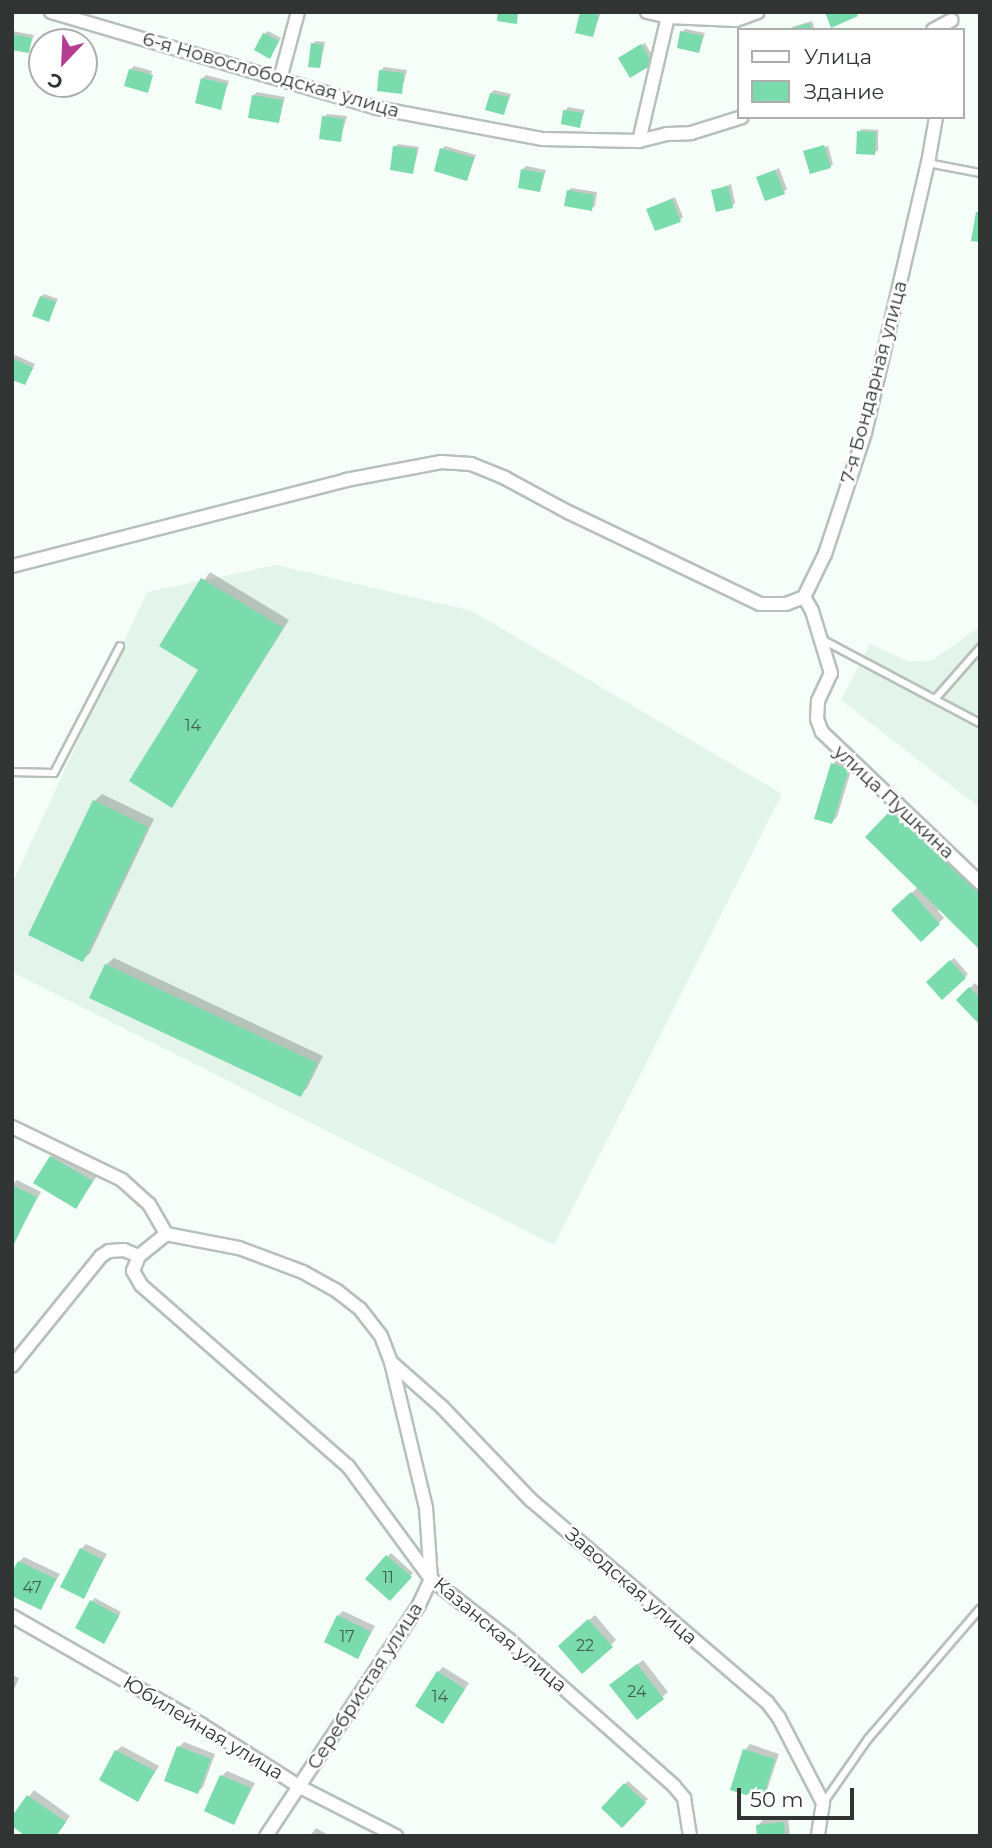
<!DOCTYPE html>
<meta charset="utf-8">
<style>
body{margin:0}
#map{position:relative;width:992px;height:1848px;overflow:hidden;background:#f5fef9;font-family:Montserrat,sans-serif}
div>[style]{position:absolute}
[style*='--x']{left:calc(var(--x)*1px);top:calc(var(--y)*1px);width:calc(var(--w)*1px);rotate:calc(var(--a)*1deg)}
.built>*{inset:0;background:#e3f4ea}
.shadow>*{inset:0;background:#0003}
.building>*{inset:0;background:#7adcac}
.roads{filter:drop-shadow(2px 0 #b7c0bb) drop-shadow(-2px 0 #b7c0bb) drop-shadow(0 2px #b7c0bb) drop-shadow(0 -2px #b7c0bb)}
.lane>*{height:6px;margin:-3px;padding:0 3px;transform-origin:3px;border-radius:3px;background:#fff}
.street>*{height:12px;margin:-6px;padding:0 6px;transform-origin:6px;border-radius:6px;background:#fff}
span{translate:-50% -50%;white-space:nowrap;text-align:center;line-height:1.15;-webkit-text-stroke:5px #fff;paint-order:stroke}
.number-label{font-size:16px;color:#425e50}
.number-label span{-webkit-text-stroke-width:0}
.street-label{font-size:19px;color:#303432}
.frame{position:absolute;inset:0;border:14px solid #303432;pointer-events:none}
.legend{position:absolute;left:737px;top:28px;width:228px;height:91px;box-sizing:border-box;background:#fff;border:2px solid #acaead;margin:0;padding:9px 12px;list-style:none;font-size:21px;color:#303432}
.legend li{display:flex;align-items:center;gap:14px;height:35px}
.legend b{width:35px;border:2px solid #acaead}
.north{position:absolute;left:28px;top:28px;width:70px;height:70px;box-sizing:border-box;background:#fff;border:2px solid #acaead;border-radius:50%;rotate:203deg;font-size:19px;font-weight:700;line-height:28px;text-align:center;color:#303432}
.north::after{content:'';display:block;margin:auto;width:24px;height:32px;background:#b43c92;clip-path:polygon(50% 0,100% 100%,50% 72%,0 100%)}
.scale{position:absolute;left:737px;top:1788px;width:117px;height:32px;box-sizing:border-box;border:4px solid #303432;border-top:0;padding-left:9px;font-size:21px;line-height:24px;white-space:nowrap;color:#303432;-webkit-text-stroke:5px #fff;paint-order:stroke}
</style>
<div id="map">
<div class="built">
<i style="clip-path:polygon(276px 565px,472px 611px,782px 794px,554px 1245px,12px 972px,12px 884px,147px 592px)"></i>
<i style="clip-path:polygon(980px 626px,980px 808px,841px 700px,870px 644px,910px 662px,933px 660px)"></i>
</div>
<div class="shadow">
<i style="clip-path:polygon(582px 12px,601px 12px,593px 35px,577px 31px)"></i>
<i style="clip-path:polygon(812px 21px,815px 30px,789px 30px,792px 27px)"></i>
<i style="clip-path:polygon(685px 29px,705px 33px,699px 51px,682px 32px)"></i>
<i style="clip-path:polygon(12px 31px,34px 35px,28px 51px,12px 48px)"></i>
<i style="clip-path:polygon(268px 31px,281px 38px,270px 57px,264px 34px)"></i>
<i style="clip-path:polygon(316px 41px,325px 42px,320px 67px,312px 44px)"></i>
<i style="clip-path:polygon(645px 43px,655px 60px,652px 63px,623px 56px)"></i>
<i style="clip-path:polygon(134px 66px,152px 71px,147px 89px,130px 70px)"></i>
<i style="clip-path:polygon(384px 67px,407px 70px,401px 93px,381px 70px)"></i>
<i style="clip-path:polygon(206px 75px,229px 81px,220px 108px,202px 79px)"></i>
<i style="clip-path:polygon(494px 90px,511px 94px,504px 113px,491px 93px)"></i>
<i style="clip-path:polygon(257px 92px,285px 97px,279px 121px,254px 95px)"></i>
<i style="clip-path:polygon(568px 107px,585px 110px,579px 126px,565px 111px)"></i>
<i style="clip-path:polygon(327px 114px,347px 116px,340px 140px,324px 117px)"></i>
<i style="clip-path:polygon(862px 129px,878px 130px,878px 150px,874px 153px,859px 132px)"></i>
<i style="clip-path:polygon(398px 144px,419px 147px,413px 172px,395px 147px)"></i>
<i style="clip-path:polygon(445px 146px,476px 155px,467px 179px,442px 149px)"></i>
<i style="clip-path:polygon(828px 146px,833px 164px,830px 167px,805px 151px)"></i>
<i style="clip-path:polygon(526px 166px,546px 170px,540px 190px,522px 170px)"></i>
<i style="clip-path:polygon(779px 168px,787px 189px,784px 192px,758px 178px)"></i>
<i style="clip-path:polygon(731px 184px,735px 203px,732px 207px,713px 191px)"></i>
<i style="clip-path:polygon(571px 188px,597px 192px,595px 206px,591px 209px,568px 191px)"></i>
<i style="clip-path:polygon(675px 197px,683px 217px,680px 220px,648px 209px)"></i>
<i style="clip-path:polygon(44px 294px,58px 299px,48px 320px,41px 297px)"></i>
<i style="clip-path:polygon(15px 355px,35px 364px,25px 383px,12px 358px)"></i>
<i style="clip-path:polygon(210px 572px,289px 620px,172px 805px,201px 669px,161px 645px)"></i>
<i style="clip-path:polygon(838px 759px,853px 764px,837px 817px,832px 822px,833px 764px)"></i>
<i style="clip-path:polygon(102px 794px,154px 819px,90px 953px,82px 960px,95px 801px)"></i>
<i style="clip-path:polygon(902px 803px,980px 879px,980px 948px,940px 909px,938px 911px,944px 918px,921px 940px,894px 910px,918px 887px)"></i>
<i style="clip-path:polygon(114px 958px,323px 1056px,307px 1088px,300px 1095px,106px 965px)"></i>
<i style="clip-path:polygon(954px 958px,968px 974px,943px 997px,929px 982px)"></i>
<i style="clip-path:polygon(975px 983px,980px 988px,980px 1023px,958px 1000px)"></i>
<i style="clip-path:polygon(56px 1151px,97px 1176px,76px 1207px,51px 1157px)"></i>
<i style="clip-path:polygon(17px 1180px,41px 1192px,12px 1245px,12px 1185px)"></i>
<i style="clip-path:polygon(86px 1544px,107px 1554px,83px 1597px,81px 1549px)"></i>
<i style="clip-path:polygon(391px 1553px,413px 1573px,390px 1598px,367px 1578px)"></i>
<i style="clip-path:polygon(24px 1557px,60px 1574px,40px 1608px,19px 1562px)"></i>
<i style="clip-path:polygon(95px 1598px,121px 1612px,107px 1638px,92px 1601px)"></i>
<i style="clip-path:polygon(343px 1611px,375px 1626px,358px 1657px,338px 1616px)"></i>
<i style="clip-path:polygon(595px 1615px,616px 1640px,611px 1645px,565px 1641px)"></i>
<i style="clip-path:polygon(643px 1660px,668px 1692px,637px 1718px,617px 1680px)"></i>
<i style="clip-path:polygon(443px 1667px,469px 1683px,443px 1722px,438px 1672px)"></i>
<i style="clip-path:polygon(12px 1675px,19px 1678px,12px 1694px)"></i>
<i style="clip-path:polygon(184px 1742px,215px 1754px,203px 1787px,198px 1792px,179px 1747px)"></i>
<i style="clip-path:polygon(750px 1744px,779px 1754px,766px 1793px,761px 1798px,745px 1750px)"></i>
<i style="clip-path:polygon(122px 1746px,159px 1766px,138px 1800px,116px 1751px)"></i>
<i style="clip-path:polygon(227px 1771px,255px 1783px,234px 1823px,222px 1776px)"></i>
<i style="clip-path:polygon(628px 1781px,648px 1799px,622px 1826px,603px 1808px)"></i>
<i style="clip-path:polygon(34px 1790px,70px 1816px,56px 1836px,12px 1819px)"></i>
<i style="clip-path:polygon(788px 1818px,790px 1836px,759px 1836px,758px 1825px,763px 1820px)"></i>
<i style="clip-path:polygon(316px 1828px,330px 1836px,310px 1836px)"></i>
</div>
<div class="building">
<i style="clip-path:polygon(498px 12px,518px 12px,517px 24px,497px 21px)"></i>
<i style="clip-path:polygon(580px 12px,599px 15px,593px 37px,575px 33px)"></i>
<i style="clip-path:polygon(825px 12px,856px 12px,858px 16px,831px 28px)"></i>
<i style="clip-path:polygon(809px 23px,812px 30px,789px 30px,789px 29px)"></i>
<i style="clip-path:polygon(680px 31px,703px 36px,699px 53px,677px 48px)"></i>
<i style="clip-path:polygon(263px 33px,279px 41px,270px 59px,254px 50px)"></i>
<i style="clip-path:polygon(12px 34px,32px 38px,29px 53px,12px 50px)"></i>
<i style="clip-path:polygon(311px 43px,323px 45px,320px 68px,308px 67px)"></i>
<i style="clip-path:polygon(641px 44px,653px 64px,630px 78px,618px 58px)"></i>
<i style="clip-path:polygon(129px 69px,153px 75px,148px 93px,124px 86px)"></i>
<i style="clip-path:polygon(379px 70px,404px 73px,402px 94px,377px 91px)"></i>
<i style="clip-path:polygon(201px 78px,227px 84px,221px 110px,195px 103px)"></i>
<i style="clip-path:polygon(490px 93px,509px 97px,504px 115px,485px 110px)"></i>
<i style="clip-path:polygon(252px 95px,283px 100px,279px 123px,248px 118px)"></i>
<i style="clip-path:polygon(563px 110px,583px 113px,580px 128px,561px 124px)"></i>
<i style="clip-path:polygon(322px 116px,344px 119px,341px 142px,319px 139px)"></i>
<i style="clip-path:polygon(857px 131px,876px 132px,875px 155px,856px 154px)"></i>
<i style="clip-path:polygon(824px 145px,831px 168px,810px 174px,803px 151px)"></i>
<i style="clip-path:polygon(393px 146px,417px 149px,413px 174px,390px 170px)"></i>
<i style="clip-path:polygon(440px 148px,474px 158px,467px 181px,434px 171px)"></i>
<i style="clip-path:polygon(521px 169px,544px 173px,540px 192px,518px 188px)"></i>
<i style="clip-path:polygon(775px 170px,785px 194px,765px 201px,756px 177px)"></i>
<i style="clip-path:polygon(728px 186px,733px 208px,716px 212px,711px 190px)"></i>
<i style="clip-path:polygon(567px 190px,594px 195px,592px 211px,564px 206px)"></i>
<i style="clip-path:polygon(672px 199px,681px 222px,655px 231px,646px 209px)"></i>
<i style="clip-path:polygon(976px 212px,980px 212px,980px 242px,971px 241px)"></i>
<i style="clip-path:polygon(40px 296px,56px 302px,49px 322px,32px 316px)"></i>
<i style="clip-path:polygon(12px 358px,33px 368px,25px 385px,12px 380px)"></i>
<i style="clip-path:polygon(201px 578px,283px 628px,172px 808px,129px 781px,198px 670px,159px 646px)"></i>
<i style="clip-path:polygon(831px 763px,849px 769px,832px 824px,814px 819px)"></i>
<i style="clip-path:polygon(93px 800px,148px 827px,83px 962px,28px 935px)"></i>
<i style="clip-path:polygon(893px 808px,980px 893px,980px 950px,865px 837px)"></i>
<i style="clip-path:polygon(911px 892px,940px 924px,921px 942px,891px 910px)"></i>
<i style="clip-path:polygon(950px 960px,966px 978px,942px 1000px,926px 982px)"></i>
<i style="clip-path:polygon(105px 964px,317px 1063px,301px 1097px,89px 998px)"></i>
<i style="clip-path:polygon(969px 987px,980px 998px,980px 1025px,956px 1000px)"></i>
<i style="clip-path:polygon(50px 1156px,93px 1181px,76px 1209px,33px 1183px)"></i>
<i style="clip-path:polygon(12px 1185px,37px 1197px,12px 1248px)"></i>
<i style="clip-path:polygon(80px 1548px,103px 1560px,84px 1599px,60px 1587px)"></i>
<i style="clip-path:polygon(386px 1555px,412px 1577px,390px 1601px,365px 1579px)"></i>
<i style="clip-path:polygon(18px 1561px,56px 1579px,41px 1610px,12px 1596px,12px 1572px)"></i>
<i style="clip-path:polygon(90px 1600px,119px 1616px,104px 1644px,75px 1628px)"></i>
<i style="clip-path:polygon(337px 1615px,371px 1632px,358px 1659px,324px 1642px)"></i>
<i style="clip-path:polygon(588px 1619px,613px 1647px,582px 1674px,558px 1646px)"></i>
<i style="clip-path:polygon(637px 1664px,664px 1699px,637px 1720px,609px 1685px)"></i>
<i style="clip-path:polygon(437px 1671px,465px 1689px,443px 1724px,415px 1706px)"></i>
<i style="clip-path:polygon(177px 1746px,211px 1759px,198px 1794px,164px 1781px)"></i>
<i style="clip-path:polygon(743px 1749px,775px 1759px,762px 1800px,730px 1790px)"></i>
<i style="clip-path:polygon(115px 1750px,155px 1771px,138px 1802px,99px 1780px)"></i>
<i style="clip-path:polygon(220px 1775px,251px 1788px,234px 1825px,204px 1811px)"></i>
<i style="clip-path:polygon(624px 1783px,646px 1803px,622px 1828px,601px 1808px)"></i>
<i style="clip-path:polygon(27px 1795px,66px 1822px,56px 1836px,25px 1836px,12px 1826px,12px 1816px)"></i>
<i style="clip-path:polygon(784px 1822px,785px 1836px,757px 1836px,756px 1825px)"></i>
</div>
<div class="roads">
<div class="lane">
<i style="--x:928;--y:163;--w:53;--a:10.9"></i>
<i style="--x:823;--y:640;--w:178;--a:27.9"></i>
<i style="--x:936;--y:698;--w:67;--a:-48.7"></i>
<i style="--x:12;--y:772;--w:42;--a:1.4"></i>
<i style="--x:54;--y:773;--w:143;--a:-62.5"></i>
<i style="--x:824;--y:1802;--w:77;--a:-55.1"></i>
<i style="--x:868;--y:1739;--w:172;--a:-49.3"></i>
</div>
<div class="street">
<i style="--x:51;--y:12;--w:340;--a:16.4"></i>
<i style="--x:377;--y:108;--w:169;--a:10.6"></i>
<i style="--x:543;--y:139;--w:96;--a:1.2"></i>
<i style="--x:639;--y:141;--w:29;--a:-14"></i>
<i style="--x:667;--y:134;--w:24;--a:-2"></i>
<i style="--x:691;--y:133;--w:53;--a:-17.4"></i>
<i style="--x:647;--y:12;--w:22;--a:13"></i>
<i style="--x:668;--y:17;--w:68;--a:2.5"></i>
<i style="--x:736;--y:20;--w:23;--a:-20"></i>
<i style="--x:933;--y:30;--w:21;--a:-28"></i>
<i style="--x:280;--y:79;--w:69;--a:-75"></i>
<i style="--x:639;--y:141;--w:132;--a:-76.9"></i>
<i style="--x:12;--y:566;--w:345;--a:-14.4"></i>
<i style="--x:346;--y:480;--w:97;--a:-10.7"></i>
<i style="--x:441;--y:462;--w:30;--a:4"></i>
<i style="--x:471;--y:464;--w:37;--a:22"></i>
<i style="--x:505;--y:478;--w:72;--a:28.4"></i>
<i style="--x:568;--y:512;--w:213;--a:25.6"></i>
<i style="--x:760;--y:604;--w:26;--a:0"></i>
<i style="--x:786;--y:604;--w:19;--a:-21"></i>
<i style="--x:804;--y:597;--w:48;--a:-64"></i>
<i style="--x:825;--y:554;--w:127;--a:-71.7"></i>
<i style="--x:865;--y:433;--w:277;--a:-76.9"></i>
<i style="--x:928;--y:163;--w:47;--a:-80.1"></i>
<i style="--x:804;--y:597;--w:16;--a:60"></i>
<i style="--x:812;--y:611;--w:65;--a:73"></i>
<i style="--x:831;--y:673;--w:31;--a:115"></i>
<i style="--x:818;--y:701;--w:18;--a:93"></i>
<i style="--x:817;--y:719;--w:14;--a:69"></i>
<i style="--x:822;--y:732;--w:219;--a:43.7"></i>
<i style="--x:12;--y:1127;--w:122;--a:25.7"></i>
<i style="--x:122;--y:1180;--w:36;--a:42"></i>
<i style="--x:149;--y:1204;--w:34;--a:60"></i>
<i style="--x:139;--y:1256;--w:16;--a:112"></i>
<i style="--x:133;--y:1271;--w:16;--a:60"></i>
<i style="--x:141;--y:1285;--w:275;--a:41.2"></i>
<i style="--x:348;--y:1466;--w:140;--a:53.7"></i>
<i style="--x:431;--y:1579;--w:98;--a:37.9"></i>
<i style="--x:508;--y:1639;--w:222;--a:41.5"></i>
<i style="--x:674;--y:1786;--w:16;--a:50"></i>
<i style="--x:684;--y:1798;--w:38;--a:81"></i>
<i style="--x:391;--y:1362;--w:68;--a:41.4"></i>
<i style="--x:442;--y:1407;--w:129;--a:46.3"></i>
<i style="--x:531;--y:1500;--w:311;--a:40.6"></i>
<i style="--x:767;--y:1702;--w:20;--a:53"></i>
<i style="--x:779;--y:1718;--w:96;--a:62.6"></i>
<i style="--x:823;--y:1803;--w:33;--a:99"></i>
<i style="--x:12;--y:1366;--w:141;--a:-51"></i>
<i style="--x:101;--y:1256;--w:9;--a:-32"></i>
<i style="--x:109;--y:1251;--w:15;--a:-4"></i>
<i style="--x:124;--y:1250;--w:16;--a:22"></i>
<i style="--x:139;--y:1256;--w:35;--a:-39"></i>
<i style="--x:166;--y:1234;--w:74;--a:10.9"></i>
<i style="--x:239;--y:1248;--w:68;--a:20.6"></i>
<i style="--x:303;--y:1272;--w:39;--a:29"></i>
<i style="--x:337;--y:1291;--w:29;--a:38"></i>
<i style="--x:360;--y:1309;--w:34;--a:52"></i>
<i style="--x:381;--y:1336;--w:28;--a:69"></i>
<i style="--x:391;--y:1362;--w:150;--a:76.5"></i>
<i style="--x:426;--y:1508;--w:71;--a:86"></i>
<i style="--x:431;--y:1579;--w:29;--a:115"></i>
<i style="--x:419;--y:1605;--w:277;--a:123.5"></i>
<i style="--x:12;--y:1616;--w:219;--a:29.8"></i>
<i style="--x:202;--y:1725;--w:116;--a:32.3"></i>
<i style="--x:300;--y:1787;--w:108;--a:27"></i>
</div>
</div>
<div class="number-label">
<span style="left:193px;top:726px">14</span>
<span style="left:388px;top:1578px">11</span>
<span style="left:32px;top:1588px">47</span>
<span style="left:347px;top:1637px">17</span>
<span style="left:585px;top:1646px">22</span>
<span style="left:637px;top:1692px">24</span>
<span style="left:440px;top:1697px">14</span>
</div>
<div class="street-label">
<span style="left:271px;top:75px;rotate:16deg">6-я Новослободская улица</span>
<span style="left:874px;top:382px;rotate:-75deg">7-я Бондарная улица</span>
<span style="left:894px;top:802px;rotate:43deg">улица Пушкина</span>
<span style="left:631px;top:1586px;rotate:41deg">Заводская улица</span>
<span style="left:500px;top:1635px;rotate:40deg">Казанская улица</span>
<span style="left:365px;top:1686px;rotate:-57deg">Серебристая улица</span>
<span style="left:203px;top:1728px;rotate:31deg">Юбилейная улица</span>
</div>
<div class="frame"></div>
<ul class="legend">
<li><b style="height:9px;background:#fff"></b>Улица</li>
<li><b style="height:19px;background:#7adcac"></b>Здание</li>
</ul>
<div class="north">С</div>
<div class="scale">50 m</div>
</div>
